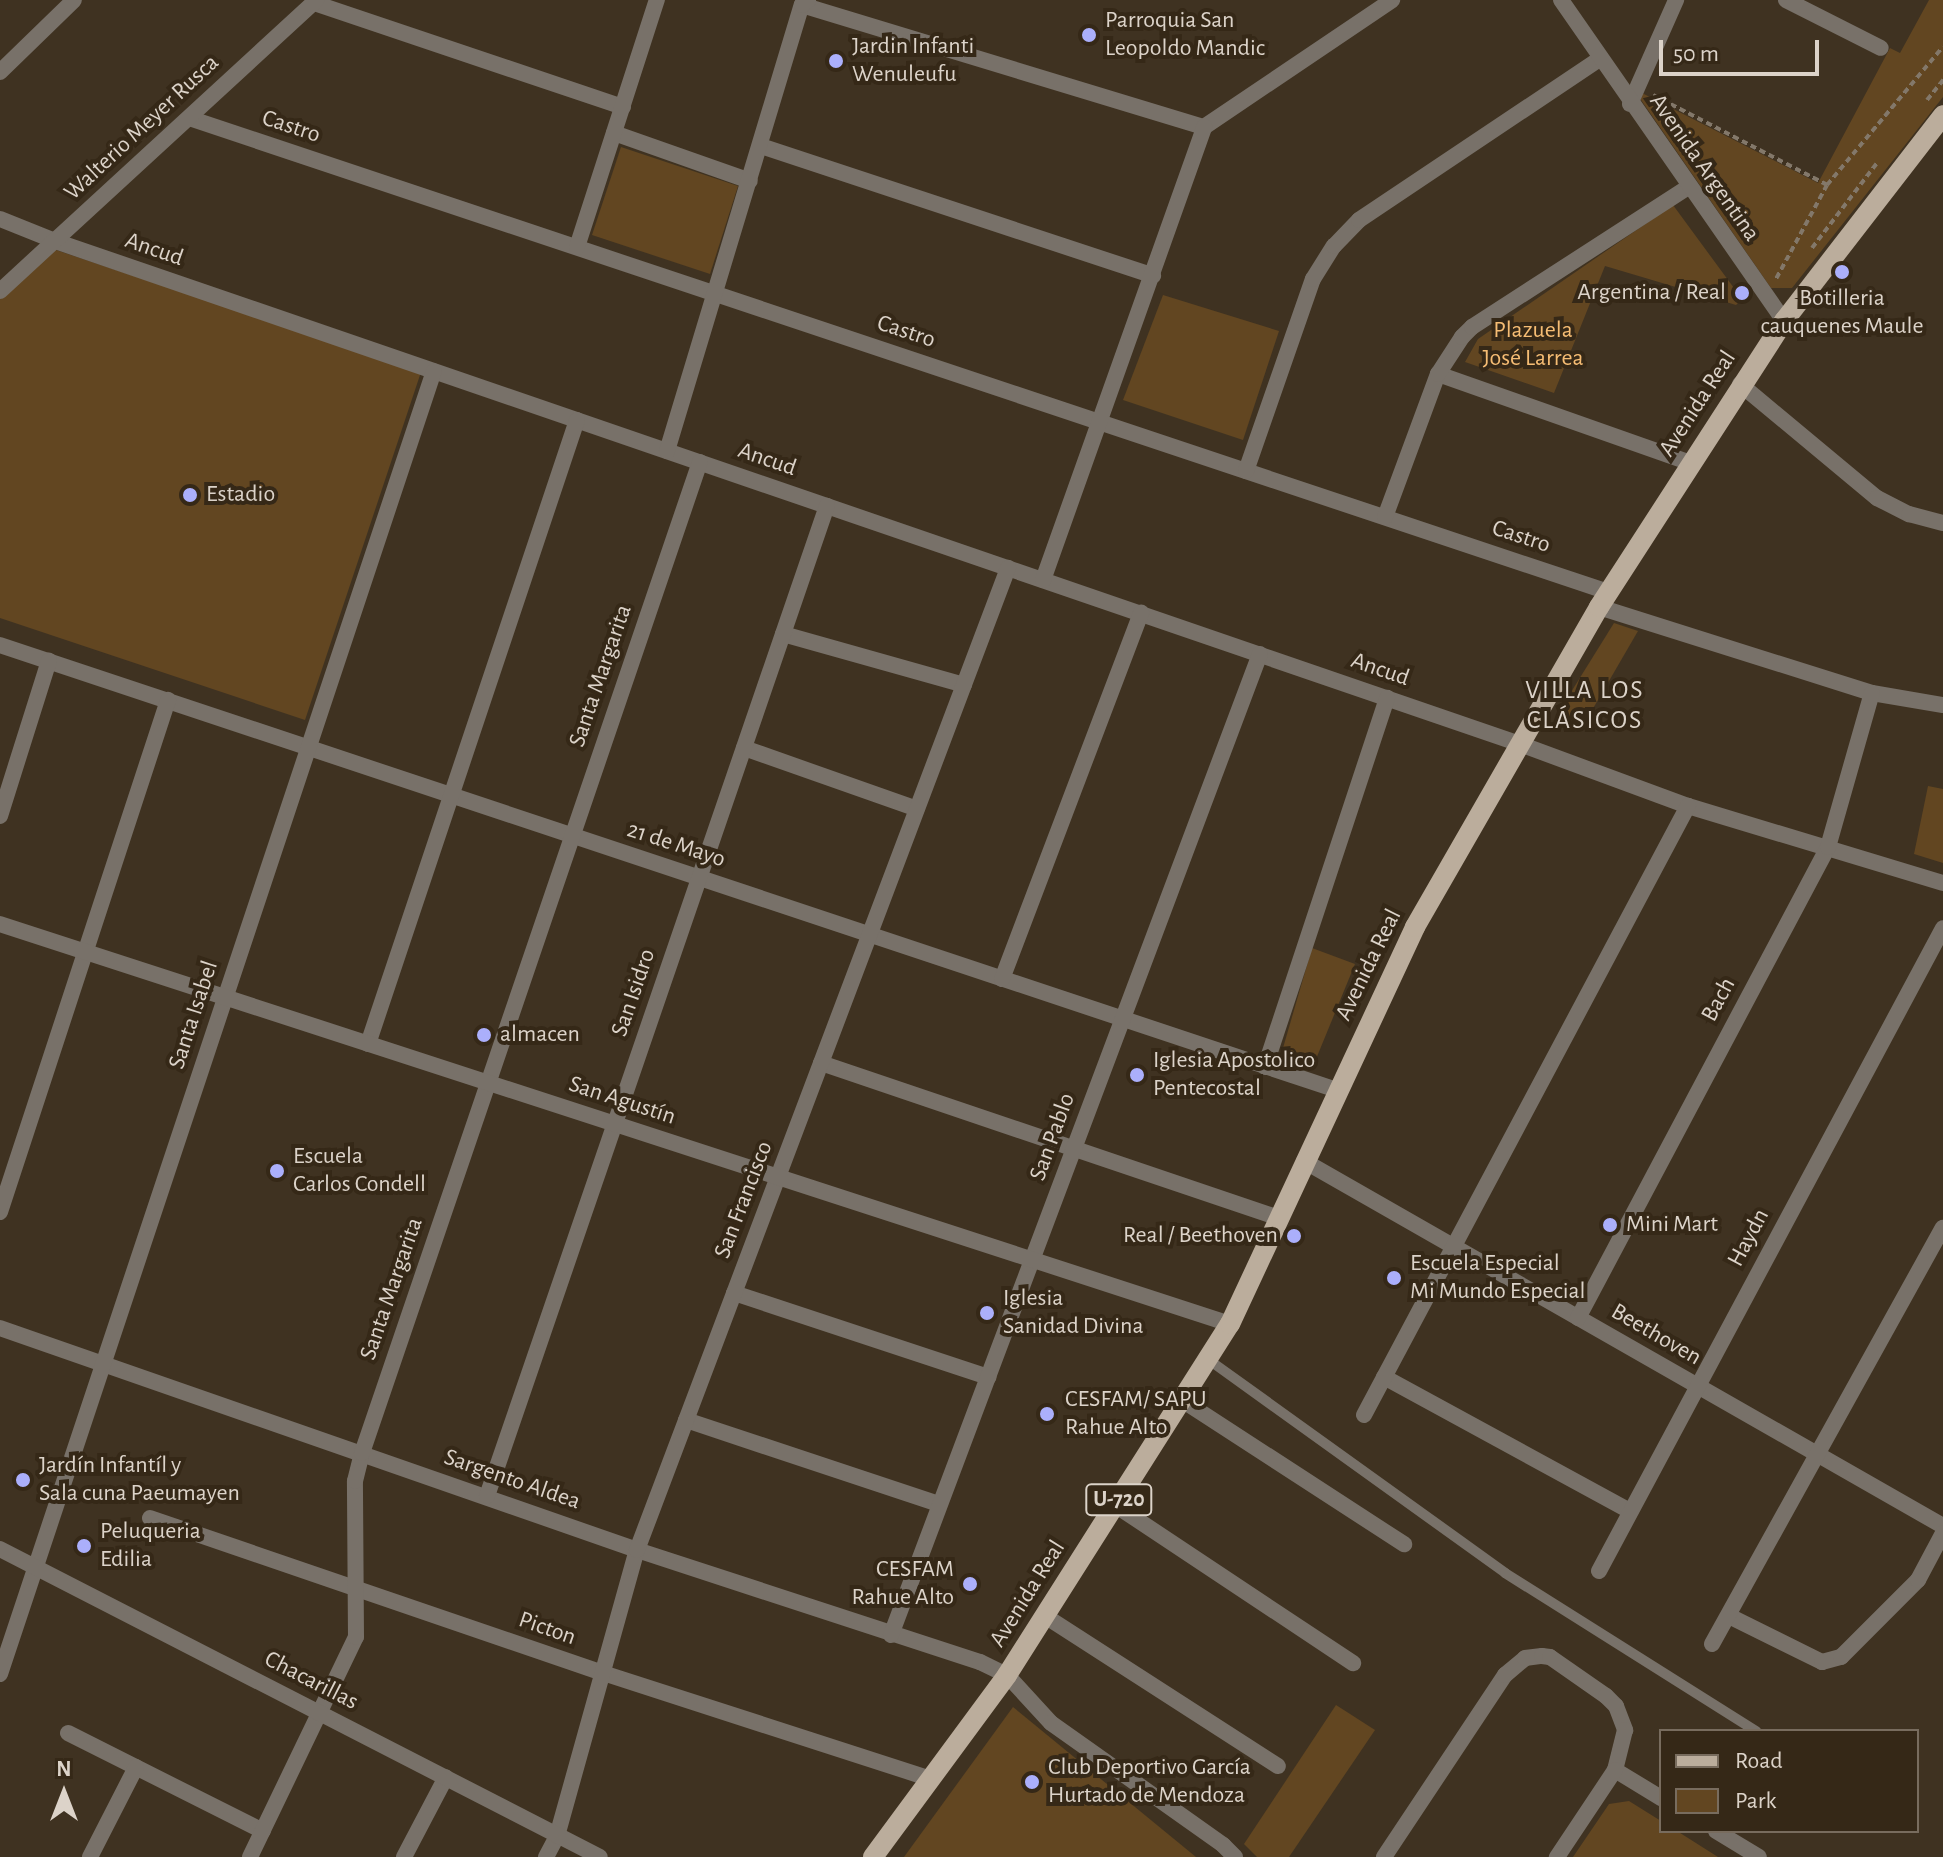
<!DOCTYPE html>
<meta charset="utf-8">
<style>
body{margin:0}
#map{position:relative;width:1943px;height:1857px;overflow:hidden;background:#3f3221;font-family:"Alegreya Sans",sans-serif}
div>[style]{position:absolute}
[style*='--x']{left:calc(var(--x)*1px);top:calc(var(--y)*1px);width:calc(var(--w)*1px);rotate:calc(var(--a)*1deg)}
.green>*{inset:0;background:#624621}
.path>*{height:4px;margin-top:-2px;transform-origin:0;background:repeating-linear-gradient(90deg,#83786a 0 6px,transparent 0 10px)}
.service>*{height:10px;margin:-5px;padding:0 5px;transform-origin:5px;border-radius:5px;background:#787169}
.minor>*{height:16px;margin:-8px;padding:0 8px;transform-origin:8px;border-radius:8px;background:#787169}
.tertiary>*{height:16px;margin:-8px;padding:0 8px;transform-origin:8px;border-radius:8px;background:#787169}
.primary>*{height:20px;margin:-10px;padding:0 10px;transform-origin:10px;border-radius:10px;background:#bbad9c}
.dots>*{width:22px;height:22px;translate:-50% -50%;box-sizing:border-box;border:4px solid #352817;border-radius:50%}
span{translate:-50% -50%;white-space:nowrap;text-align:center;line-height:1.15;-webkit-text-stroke:8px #352817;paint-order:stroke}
.shield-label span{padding:2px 6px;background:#352817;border:2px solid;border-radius:6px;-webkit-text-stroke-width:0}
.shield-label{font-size:22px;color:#dcd3c9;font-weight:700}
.poi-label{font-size:24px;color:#dcd3c9}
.left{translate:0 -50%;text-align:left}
.right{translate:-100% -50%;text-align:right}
.street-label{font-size:24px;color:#dcd3c9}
.park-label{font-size:24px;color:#f6bd74}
.neighbourhood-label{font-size:26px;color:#dcd3c9;letter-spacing:2px}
.legend{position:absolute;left:1659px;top:1729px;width:260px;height:104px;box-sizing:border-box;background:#352817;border:2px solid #786c5e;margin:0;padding:10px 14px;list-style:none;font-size:24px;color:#dcd3c9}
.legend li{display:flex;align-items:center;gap:16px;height:40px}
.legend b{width:40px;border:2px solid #786c5e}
.north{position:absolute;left:24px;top:1753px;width:80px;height:80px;-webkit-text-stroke:6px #352817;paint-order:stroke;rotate:0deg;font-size:22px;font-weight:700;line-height:32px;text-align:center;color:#dcd3c9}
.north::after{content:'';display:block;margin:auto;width:28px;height:36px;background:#dcd3c9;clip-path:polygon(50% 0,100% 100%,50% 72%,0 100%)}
.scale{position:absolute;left:1659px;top:40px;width:160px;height:36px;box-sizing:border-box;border:4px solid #dcd3c9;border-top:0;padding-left:10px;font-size:24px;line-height:28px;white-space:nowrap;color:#dcd3c9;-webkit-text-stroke:6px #352817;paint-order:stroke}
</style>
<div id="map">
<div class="green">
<i style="clip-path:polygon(1929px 0,1943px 0,1943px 97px,1792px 288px,1771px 288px,1639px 97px,1642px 93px,1818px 183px,1890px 48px,1900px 53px)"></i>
<i style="clip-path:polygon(621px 147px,738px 186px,710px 274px,592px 235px)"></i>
<i style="clip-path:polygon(1673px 205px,1742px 299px,1736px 305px,1605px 266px,1554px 393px,1465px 362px,1478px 339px)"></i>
<i style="clip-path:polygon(50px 248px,421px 372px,305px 720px,0 618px,0 294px)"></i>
<i style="clip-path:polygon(1163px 295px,1279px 331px,1243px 440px,1123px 400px)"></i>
<i style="clip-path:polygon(1614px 623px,1638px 631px,1584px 724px,1558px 713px)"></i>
<i style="clip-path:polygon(1928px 786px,1943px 789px,1943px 863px,1914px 854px)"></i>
<i style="clip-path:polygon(1312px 948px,1355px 964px,1316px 1059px,1283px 1048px)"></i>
<i style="clip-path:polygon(1336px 1705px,1375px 1730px,1289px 1857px,1257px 1857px,1244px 1844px)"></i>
<i style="clip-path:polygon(1013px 1707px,1196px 1857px,904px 1857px)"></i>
<i style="clip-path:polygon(1629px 1801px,1661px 1821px,1661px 1831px,1677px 1831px,1718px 1857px,1573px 1857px,1609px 1804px)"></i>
</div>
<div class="path">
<i style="--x:1653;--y:95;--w:196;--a:27.3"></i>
<i style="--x:1827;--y:185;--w:107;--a:118.5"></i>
<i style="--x:1927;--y:100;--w:26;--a:-51"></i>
<i style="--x:1827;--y:185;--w:180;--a:-50"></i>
<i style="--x:1812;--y:248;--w:107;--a:-52.6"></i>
</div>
<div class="service">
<i style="--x:1209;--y:1360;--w:365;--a:35.7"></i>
<i style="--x:1505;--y:1573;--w:297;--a:32.2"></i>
</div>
<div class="minor">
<i style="--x:1786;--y:0;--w:106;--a:26.8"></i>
<i style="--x:314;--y:3;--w:326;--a:18.6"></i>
<i style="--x:802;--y:5;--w:420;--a:16.9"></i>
<i style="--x:0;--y:72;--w:103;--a:-44.2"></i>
<i style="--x:1630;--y:104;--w:114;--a:-66.1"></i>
<i style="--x:189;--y:118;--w:1496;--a:18.47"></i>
<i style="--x:1204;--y:127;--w:227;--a:-34"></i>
<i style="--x:614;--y:133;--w:144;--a:19.4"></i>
<i style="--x:761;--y:146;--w:413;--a:18.3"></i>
<i style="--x:0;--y:219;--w:59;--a:21.8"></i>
<i style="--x:55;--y:241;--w:1549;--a:18.95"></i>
<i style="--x:1520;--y:744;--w:179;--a:20.3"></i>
<i style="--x:1688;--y:806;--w:266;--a:16.8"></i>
<i style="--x:577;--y:247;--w:260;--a:-72.1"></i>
<i style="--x:1438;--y:374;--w:268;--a:19.4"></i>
<i style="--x:1740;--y:384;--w:178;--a:39.8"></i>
<i style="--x:1877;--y:498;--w:36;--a:27"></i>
<i style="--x:1909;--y:514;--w:35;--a:15"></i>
<i style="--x:667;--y:451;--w:466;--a:-73.2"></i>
<i style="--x:802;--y:5;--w:8;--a:-40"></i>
<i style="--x:1246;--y:471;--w:203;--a:-70.8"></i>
<i style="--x:1313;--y:279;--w:39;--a:-58"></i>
<i style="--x:1334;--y:246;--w:36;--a:-46"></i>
<i style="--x:1359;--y:220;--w:291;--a:-33.8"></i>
<i style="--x:1385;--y:517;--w:153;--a:-69.7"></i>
<i style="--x:1438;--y:374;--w:44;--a:-57"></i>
<i style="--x:1462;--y:337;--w:14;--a:-45"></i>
<i style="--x:1472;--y:327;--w:257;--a:-32.9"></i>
<i style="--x:1043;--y:580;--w:481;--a:-70.4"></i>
<i style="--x:1599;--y:607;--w:286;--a:17.5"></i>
<i style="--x:1872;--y:693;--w:72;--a:9.6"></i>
<i style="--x:783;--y:634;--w:188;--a:15.7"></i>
<i style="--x:0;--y:645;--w:1409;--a:18.41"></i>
<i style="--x:744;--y:748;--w:183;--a:19.4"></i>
<i style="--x:0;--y:816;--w:163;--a:-72.5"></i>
<i style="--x:1002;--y:979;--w:392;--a:-69.2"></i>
<i style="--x:368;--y:1044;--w:658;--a:-71.48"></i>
<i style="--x:821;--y:1063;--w:484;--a:18.7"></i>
<i style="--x:1265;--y:1067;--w:389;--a:-71.7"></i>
<i style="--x:1304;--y:1161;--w:736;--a:29.74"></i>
<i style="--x:0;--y:1212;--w:539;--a:-71.83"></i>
<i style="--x:734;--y:1293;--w:268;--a:18.3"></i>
<i style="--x:1578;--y:1318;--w:533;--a:-62.04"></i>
<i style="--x:1828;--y:847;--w:160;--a:-74.1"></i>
<i style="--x:0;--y:1328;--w:675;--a:19.21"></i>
<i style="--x:637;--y:1550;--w:361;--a:18.1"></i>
<i style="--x:980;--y:1662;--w:30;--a:26"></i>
<i style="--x:1007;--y:1675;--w:65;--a:47.5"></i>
<i style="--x:1051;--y:1723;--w:211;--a:35.3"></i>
<i style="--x:1223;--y:1845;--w:17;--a:45"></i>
<i style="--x:1384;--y:1377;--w:280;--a:28.6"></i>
<i style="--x:1182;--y:1400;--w:265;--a:33"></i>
<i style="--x:1364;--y:1415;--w:690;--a:-61.99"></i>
<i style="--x:686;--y:1420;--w:266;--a:18.4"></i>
<i style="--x:487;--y:1496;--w:1047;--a:-71.05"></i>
<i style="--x:1115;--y:1505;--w:286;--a:33.6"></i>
<i style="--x:150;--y:1518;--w:479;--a:18.9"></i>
<i style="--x:603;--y:1673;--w:345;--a:17.9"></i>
<i style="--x:1599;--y:1571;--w:729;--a:-61.85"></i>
<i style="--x:1045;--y:1616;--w:277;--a:32.8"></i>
<i style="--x:1729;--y:1616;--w:104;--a:26.3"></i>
<i style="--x:1822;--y:1662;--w:20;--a:-15"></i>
<i style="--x:1841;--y:1657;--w:109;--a:-45"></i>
<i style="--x:1918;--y:1580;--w:53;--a:-62"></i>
<i style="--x:891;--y:1635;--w:1048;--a:-69.39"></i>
<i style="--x:1712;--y:1644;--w:476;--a:-61"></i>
<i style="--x:0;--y:1674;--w:1373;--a:-71.58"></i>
<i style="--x:68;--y:1733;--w:218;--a:26.7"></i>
<i style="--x:1615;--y:1770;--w:54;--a:31.3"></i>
<i style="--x:1716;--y:1831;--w:50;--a:31.2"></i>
<i style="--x:90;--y:1857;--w:101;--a:-62.9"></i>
<i style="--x:250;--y:1857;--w:244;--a:-64.3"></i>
<i style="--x:356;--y:1637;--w:156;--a:-90.4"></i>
<i style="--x:355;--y:1481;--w:29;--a:-76"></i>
<i style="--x:362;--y:1453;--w:1047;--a:-71.17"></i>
<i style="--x:404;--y:1857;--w:90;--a:-62.3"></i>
<i style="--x:546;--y:1857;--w:24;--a:-62"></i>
<i style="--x:557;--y:1836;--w:297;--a:-74.4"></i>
<i style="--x:637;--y:1550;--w:1050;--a:-69.3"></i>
<i style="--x:1384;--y:1857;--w:219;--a:-56.4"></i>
<i style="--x:1505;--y:1675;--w:26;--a:-40"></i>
<i style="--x:1525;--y:1658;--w:17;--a:-7"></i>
<i style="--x:1542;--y:1656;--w:8;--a:7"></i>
<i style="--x:1550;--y:1657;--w:68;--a:34.9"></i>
<i style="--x:1606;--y:1696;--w:14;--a:45"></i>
<i style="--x:1616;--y:1706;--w:26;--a:69"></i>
<i style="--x:1625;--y:1730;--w:41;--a:104"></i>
<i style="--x:1615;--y:1770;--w:105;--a:123.7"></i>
</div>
<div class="tertiary">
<i style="--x:1561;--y:0;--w:391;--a:55.2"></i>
<i style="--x:0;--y:291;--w:430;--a:-42.6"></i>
<i style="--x:0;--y:924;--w:1293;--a:18.01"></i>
<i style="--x:0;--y:1549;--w:674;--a:27.17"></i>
</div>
<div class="primary">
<i style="--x:873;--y:1857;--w:226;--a:-53.6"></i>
<i style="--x:1007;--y:1675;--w:416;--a:-57.6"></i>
<i style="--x:1230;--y:1324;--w:438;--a:-65"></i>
<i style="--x:1415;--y:927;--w:369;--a:-60.1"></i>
<i style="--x:1599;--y:607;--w:341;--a:-57.1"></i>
<i style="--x:1784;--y:321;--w:260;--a:-52.3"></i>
</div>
<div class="dots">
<i style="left:1089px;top:35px;background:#abaffb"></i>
<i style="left:836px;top:61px;background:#abaffb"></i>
<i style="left:1842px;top:272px;background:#abaffb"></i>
<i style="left:1742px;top:293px;background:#abaffb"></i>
<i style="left:190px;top:495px;background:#abaffb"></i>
<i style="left:484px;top:1035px;background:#abaffb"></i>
<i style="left:1137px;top:1075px;background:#abaffb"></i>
<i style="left:277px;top:1171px;background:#abaffb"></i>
<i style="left:1610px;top:1225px;background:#abaffb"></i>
<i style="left:1294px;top:1236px;background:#abaffb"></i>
<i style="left:1394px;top:1278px;background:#abaffb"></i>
<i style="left:987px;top:1313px;background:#abaffb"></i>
<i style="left:1047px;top:1414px;background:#abaffb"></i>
<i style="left:23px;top:1480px;background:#abaffb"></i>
<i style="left:84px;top:1546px;background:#abaffb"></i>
<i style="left:970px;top:1584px;background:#abaffb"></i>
<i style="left:1032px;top:1782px;background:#abaffb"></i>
</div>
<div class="shield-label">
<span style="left:1119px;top:1500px">U-720</span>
</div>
<div class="poi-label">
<span class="left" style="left:1105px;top:35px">Parroquia San<br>Leopoldo Mandic</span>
<span class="left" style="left:852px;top:61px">Jardin Infanti<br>Wenuleufu</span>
<span class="right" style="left:1726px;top:293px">Argentina / Real</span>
<span style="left:1842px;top:313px">Botilleria<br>cauquenes Maule</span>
<span class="left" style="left:206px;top:495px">Estadio</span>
<span class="left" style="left:500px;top:1035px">almacen</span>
<span class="left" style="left:1153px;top:1075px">Iglesia Apostolico<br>Pentecostal</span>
<span class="left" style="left:293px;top:1171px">Escuela<br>Carlos Condell</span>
<span class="left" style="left:1626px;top:1225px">Mini Mart</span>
<span class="right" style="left:1278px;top:1236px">Real / Beethoven</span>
<span class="left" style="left:1410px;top:1278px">Escuela Especial<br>Mi Mundo Especial</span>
<span class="left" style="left:1003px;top:1313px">Iglesia<br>Sanidad Divina</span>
<span class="left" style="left:1065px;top:1414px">CESFAM/ SAPU<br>Rahue Alto</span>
<span class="left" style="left:39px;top:1480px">Jardín Infantíl y<br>Sala cuna Paeumayen</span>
<span class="left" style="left:100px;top:1546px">Peluqueria<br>Edilia</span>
<span class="right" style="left:954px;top:1584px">CESFAM<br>Rahue Alto</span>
<span class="left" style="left:1048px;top:1782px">Club Deportivo García<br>Hurtado de Mendoza</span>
</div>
<div class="street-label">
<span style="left:291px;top:127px;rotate:18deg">Castro</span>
<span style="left:142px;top:128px;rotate:-43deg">Walterio Meyer Rusca</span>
<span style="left:1704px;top:168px;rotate:55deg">Avenida Argentina</span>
<span style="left:154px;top:250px;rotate:19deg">Ancud</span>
<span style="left:906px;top:332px;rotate:18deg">Castro</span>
<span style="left:1698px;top:404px;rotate:-57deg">Avenida Real</span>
<span style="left:767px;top:460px;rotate:19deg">Ancud</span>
<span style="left:1521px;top:537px;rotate:18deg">Castro</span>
<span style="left:1380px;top:670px;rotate:19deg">Ancud</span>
<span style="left:601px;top:676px;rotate:-71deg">Santa Margarita</span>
<span style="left:676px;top:845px;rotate:18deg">21 de Mayo</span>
<span style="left:1369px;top:965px;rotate:-64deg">Avenida Real</span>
<span style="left:634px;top:993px;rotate:-71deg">San Isidro</span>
<span style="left:1719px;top:1000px;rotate:-62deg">Bach</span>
<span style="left:194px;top:1015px;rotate:-72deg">Santa Isabel</span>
<span style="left:622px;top:1101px;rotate:18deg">San Agustín</span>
<span style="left:1053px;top:1137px;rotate:-70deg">San Pablo</span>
<span style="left:744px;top:1200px;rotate:-69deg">San Francisco</span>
<span style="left:1749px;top:1238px;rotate:-62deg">Haydn</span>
<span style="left:392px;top:1289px;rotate:-71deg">Santa Margarita</span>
<span style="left:1656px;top:1335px;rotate:30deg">Beethoven</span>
<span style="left:512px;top:1480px;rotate:19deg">Sargento Aldea</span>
<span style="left:1028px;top:1594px;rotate:-58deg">Avenida Real</span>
<span style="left:547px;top:1629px;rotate:19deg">Picton</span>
<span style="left:311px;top:1681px;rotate:27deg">Chacarillas</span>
</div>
<div class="park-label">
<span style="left:1533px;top:345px">Plazuela<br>José Larrea</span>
</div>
<div class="neighbourhood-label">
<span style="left:1585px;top:706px">VILLA LOS<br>CLÁSICOS</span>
</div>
<ul class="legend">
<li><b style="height:10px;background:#bbad9c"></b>Road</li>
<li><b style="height:22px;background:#624621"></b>Park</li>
</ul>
<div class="north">N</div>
<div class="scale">50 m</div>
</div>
